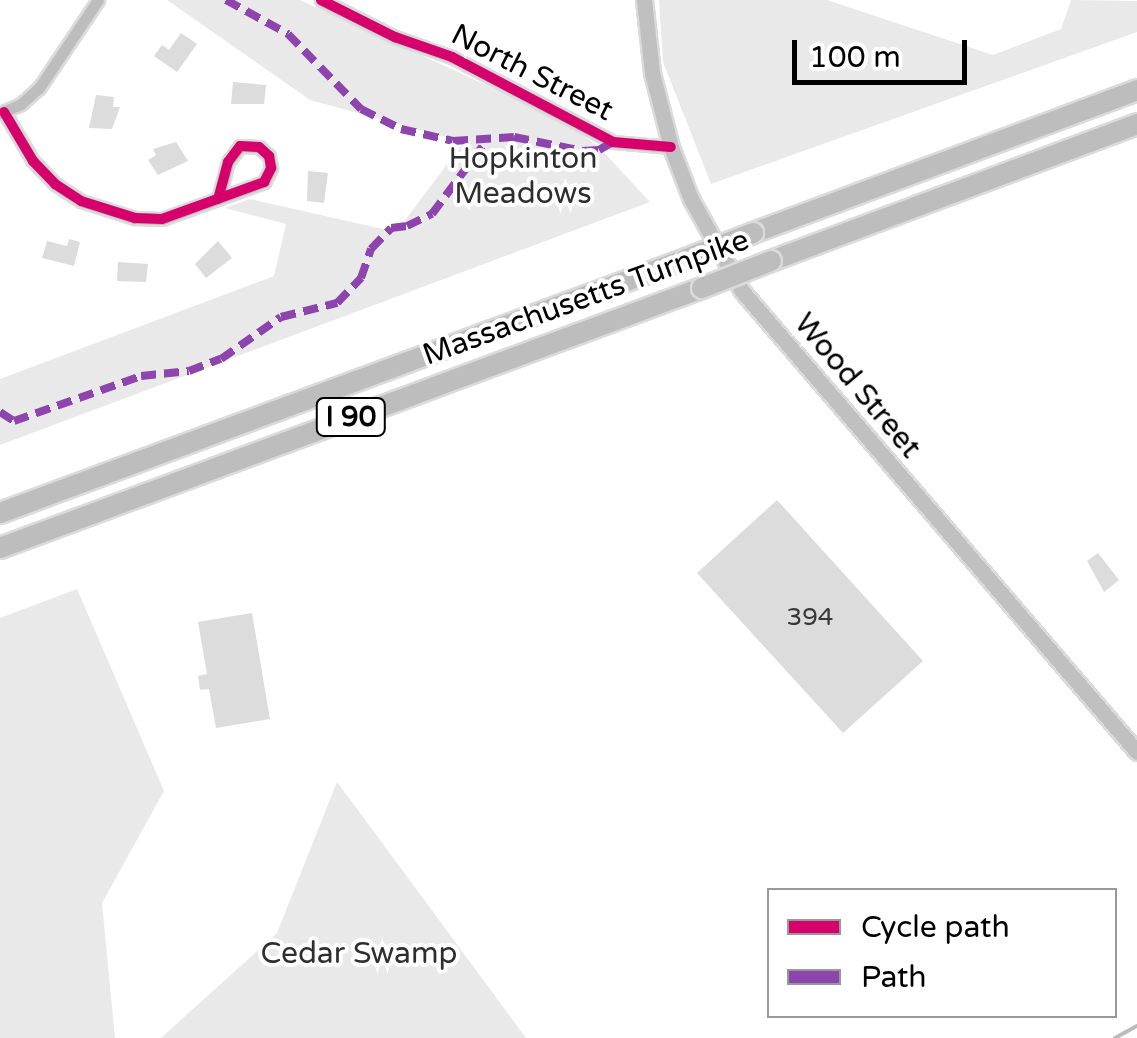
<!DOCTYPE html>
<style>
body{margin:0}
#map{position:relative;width:1137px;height:1038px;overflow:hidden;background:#fff;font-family:"Varela Round",sans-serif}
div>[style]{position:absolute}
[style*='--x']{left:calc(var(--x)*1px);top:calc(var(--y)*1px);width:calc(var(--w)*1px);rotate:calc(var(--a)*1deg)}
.green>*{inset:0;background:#e9e9e9}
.stream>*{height:4px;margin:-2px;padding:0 2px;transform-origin:2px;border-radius:2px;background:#bbb}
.building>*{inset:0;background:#dcdcdc}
.roads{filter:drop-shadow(2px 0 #dbdbdb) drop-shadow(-2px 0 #dbdbdb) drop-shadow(0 2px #dbdbdb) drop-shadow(0 -2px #dbdbdb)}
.minor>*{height:11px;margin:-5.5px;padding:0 5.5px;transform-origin:5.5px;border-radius:5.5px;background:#bdbdbd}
.secondary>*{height:15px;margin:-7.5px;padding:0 7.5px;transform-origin:7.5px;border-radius:7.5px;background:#c0c0c0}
.motorway>*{height:20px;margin:-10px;padding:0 10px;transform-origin:10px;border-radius:10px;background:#bdbdbd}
.bridges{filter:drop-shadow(2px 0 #dbdbdb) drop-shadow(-2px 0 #dbdbdb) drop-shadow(0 2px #dbdbdb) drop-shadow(0 -2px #dbdbdb)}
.motorway-bridge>*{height:20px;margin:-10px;padding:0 10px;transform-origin:10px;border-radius:10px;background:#bdbdbd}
.quiet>*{height:8px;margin-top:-4px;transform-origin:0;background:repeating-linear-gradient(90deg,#8e44ad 0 15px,transparent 0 23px)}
.cycleway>*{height:10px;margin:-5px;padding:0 5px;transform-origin:5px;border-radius:5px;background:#d6006c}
span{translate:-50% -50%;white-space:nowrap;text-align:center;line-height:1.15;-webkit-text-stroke:8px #fff;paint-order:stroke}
.number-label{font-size:25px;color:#373737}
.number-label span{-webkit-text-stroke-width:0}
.shield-label span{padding:2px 8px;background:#fff;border:2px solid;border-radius:8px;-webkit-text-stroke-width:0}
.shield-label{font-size:28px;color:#000;font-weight:700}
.street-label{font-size:30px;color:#000}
.park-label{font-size:30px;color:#2e2e2e}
.legend{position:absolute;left:767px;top:888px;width:350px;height:130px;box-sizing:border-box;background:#fff;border:2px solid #999;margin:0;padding:12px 18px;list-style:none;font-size:30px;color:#000}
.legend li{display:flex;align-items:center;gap:20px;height:50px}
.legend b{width:50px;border:2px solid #999}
.scale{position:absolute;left:792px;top:40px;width:175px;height:45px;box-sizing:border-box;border:5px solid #000;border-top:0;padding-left:12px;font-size:30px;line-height:35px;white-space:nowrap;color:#000;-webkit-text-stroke:8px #fff;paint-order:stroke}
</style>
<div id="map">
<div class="green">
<i style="clip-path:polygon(167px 0,300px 0,559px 118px,599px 147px,650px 202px,0 445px,0 379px,274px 276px,286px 224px,225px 208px,250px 199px,396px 232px,464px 142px,310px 100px)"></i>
<i style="clip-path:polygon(659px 0,827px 0,993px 55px,1061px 29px,1071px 0,1137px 1px,1137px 32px,711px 184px,663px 62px)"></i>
<i style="clip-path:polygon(77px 589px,164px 791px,102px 903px,115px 1038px,0 1038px,0 618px)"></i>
<i style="clip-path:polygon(337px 782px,352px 802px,526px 1038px,161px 1038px,277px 933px)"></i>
</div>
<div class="stream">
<i style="--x:1115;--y:1038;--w:25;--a:-29"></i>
</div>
<div class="building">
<i style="clip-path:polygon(181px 33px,197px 44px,177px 72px,154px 56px,162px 45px,169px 50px)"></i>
<i style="clip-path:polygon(233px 82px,266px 85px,264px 104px,231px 104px)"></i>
<i style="clip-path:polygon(96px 95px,114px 97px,113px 107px,120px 107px,112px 129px,89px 128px)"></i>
<i style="clip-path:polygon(176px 142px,188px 161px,158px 175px,148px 160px,156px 155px,153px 149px)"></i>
<i style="clip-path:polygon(308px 171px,328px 173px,324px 203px,307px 201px)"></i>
<i style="clip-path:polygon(69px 239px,80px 242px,74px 266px,42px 258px,47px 241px,67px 246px)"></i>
<i style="clip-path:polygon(218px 241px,232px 258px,206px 278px,195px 264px)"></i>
<i style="clip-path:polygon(118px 262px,148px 264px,146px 282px,117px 281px)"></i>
<i style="clip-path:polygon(777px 500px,923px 661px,843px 733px,697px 573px)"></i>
<i style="clip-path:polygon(1098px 553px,1119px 580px,1104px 592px,1087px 561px)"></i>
<i style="clip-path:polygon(252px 613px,270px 719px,216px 728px,209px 689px,200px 690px,198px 676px,207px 674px,198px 622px)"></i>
</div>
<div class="roads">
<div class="minor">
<i style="--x:321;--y:0;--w:83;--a:26.6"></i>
<i style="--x:395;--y:37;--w:60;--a:19.3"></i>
<i style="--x:452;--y:57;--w:182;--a:27.8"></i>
<i style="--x:613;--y:142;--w:58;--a:4.9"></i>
<i style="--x:4;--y:112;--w:57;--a:59.4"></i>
<i style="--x:33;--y:161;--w:32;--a:46"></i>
<i style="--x:55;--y:184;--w:31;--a:33"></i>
<i style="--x:81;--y:201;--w:57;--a:17.5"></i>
<i style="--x:135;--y:218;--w:27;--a:2"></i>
<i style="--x:162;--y:219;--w:109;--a:-19.9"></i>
<i style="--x:264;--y:182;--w:16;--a:-63"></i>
<i style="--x:271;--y:168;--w:12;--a:-99"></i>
<i style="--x:269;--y:156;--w:13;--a:-138"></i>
<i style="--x:259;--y:147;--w:19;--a:-177"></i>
<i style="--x:240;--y:146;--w:20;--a:127"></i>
<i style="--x:228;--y:162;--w:38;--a:105"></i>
<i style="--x:0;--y:113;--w:23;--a:-23"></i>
<i style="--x:21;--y:104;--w:24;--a:-42"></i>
<i style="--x:39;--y:88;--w:106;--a:-56.2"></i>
</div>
<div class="secondary">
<i style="--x:644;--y:0;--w:73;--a:83.7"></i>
<i style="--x:652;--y:73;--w:76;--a:75.6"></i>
<i style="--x:671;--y:147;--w:56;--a:69"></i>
<i style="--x:691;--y:199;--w:105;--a:61"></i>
<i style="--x:742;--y:291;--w:607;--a:49.41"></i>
</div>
<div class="motorway">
<i style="--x:753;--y:233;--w:410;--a:-20.4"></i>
<i style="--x:771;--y:261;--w:391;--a:-20.5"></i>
<i style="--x:0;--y:513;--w:732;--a:-20.32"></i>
<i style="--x:0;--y:548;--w:749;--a:-20.32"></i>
</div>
</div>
<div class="bridges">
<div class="motorway-bridge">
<i style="--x:686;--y:259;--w:72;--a:-21.2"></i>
<i style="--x:702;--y:288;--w:74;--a:-21.4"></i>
</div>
</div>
<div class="quiet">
<i style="--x:226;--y:0;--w:71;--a:28.7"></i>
<i style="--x:288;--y:34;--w:105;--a:45.8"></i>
<i style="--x:361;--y:109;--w:45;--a:26.6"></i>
<i style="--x:401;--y:129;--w:53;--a:13"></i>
<i style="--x:453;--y:141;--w:61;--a:-3.8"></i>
<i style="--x:514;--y:137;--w:70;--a:11.5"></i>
<i style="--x:583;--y:151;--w:16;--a:-4"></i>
<i style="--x:599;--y:150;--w:16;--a:-30"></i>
<i style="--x:0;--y:412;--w:17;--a:33"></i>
<i style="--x:14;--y:421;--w:135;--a:-19.5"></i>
<i style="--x:141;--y:376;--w:48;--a:-5.9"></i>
<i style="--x:189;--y:371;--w:34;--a:-21"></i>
<i style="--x:221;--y:359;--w:73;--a:-35"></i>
<i style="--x:281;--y:317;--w:58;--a:-14"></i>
<i style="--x:337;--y:303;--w:35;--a:-46"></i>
<i style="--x:361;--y:278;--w:31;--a:-71"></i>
<i style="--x:371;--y:249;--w:29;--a:-46"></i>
<i style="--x:391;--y:228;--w:16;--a:-7"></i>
<i style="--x:407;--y:226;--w:28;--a:-26"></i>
<i style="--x:432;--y:214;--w:94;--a:-53.3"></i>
</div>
<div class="cycleway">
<i style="--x:321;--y:0;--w:83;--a:26.6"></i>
<i style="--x:395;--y:37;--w:60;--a:19.3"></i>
<i style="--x:452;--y:57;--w:182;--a:27.8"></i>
<i style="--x:613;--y:142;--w:58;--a:4.9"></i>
<i style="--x:4;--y:112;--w:57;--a:59.4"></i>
<i style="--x:33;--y:161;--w:32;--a:46"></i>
<i style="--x:55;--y:184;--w:31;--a:33"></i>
<i style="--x:81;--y:201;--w:57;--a:17.5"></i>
<i style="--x:135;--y:218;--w:27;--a:2"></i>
<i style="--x:162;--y:219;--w:109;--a:-19.9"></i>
<i style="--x:264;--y:182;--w:16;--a:-63"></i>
<i style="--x:271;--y:168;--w:12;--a:-99"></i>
<i style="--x:269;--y:156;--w:13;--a:-138"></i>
<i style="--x:259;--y:147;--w:19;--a:-177"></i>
<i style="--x:240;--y:146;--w:20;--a:127"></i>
<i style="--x:228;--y:162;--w:38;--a:105"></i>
</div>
<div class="number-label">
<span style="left:810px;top:617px">394</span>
</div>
<div class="shield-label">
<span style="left:351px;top:417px">I 90</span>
</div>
<div class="street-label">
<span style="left:532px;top:73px;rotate:27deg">North Street</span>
<span style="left:586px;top:298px;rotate:-20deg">Massachusetts Turnpike</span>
<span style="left:857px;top:386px;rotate:50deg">Wood Street</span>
</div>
<div class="park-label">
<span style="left:523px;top:176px">Hopkinton<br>Meadows</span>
<span style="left:359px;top:954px">Cedar Swamp</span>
</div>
<ul class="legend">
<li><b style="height:12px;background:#d6006c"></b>Cycle path</li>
<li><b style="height:12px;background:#8e44ad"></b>Path</li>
</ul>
<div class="scale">100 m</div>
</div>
